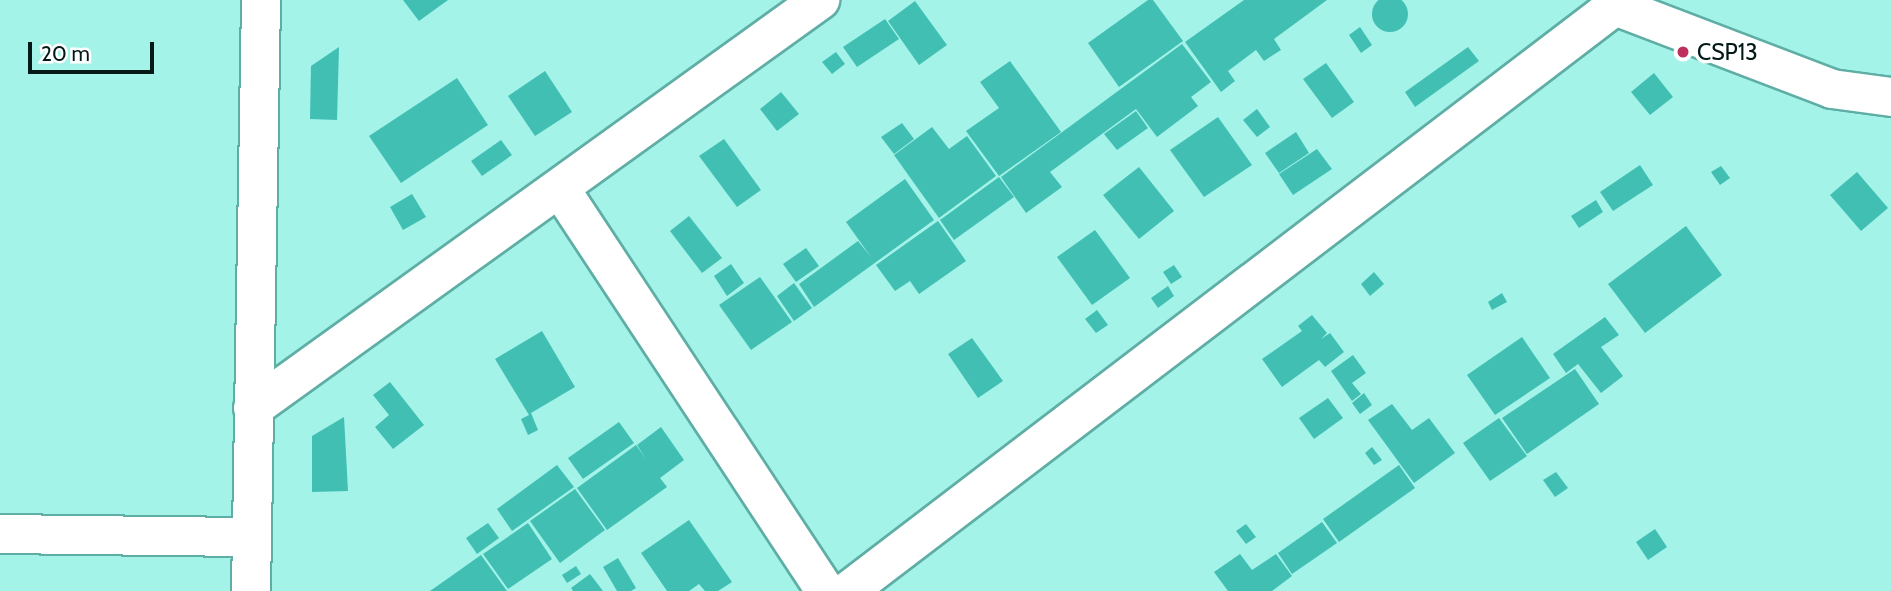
<!DOCTYPE html>
<style>
body{margin:0}
#map{position:relative;width:1891px;height:591px;overflow:hidden;background:#a3f3e9;font-family:Cabin,sans-serif}
div>[style]{position:absolute}
[style*='--x']{left:calc(var(--x)*1px);top:calc(var(--y)*1px);width:calc(var(--w)*1px);rotate:calc(var(--a)*1deg)}
.building>*{inset:0;background:#42bfb3}
.round{border-radius:50%}
.roads{filter:drop-shadow(2px 0 #5faea5) drop-shadow(-2px 0 #5faea5) drop-shadow(0 2px #5faea5) drop-shadow(0 -2px #5faea5)}
.street>*{height:38px;margin:-19px;padding:0 19px;transform-origin:19px;border-radius:19px;background:#fff}
.dots>*{width:19px;height:19px;translate:-50% -50%;box-sizing:border-box;border:4px solid #fff;border-radius:50%}
span{translate:-50% -50%;white-space:nowrap;text-align:center;line-height:1.15;-webkit-text-stroke:7px #fff;paint-order:stroke}
.poi-label{font-size:23px;color:#021917}
.left{translate:0 -50%;text-align:left}
.scale{position:absolute;left:28px;top:42px;width:126px;height:32px;box-sizing:border-box;border:4px solid #021917;border-top:0;padding-left:9px;font-size:21px;line-height:24px;white-space:nowrap;color:#021917;-webkit-text-stroke:5px #fff;paint-order:stroke}
</style>
<div id="map">
<div class="building">
<i class="round" style="left:1372px;top:-4px;width:36px;height:36px"></i>
<i style="clip-path:polygon(403px 0,448px 0,419px 21px)"></i>
<i style="clip-path:polygon(1148px 0,1153px 0,1183px 41px,1119px 87px,1088px 43px)"></i>
<i style="clip-path:polygon(1244px 0,1327px 0,1274px 39px,1281px 50px,1264px 61px,1256px 50px,1228px 71px,1235px 81px,1221px 92px,1185px 42px)"></i>
<i style="clip-path:polygon(915px 1px,947px 45px,919px 65px,888px 21px)"></i>
<i style="clip-path:polygon(885px 19px,899px 39px,857px 67px,843px 47px)"></i>
<i style="clip-path:polygon(1360px 27px,1372px 45px,1361px 53px,1349px 35px)"></i>
<i style="clip-path:polygon(1182px 44px,1211px 82px,1191px 97px,1198px 106px,1157px 137px,1136px 109px,1050px 172px,1062px 187px,1026px 213px,1001px 177px)"></i>
<i style="clip-path:polygon(339px 47px,337px 120px,310px 119px,311px 66px)"></i>
<i style="clip-path:polygon(1468px 47px,1479px 61px,1415px 107px,1405px 92px)"></i>
<i style="clip-path:polygon(836px 52px,845px 64px,832px 74px,822px 62px)"></i>
<i style="clip-path:polygon(1010px 61px,1061px 132px,999px 176px,966px 131px,999px 108px,980px 82px)"></i>
<i style="clip-path:polygon(1326px 63px,1354px 102px,1332px 118px,1303px 79px)"></i>
<i style="clip-path:polygon(545px 71px,572px 112px,535px 136px,508px 96px)"></i>
<i style="clip-path:polygon(1654px 73px,1673px 97px,1650px 115px,1631px 92px)"></i>
<i style="clip-path:polygon(457px 78px,488px 125px,401px 183px,369px 136px)"></i>
<i style="clip-path:polygon(781px 92px,799px 114px,777px 131px,760px 109px)"></i>
<i style="clip-path:polygon(1257px 109px,1270px 127px,1257px 137px,1243px 120px)"></i>
<i style="clip-path:polygon(1136px 111px,1148px 128px,1117px 150px,1104px 134px)"></i>
<i style="clip-path:polygon(1218px 117px,1252px 165px,1204px 197px,1170px 150px)"></i>
<i style="clip-path:polygon(902px 123px,914px 139px,894px 154px,881px 137px)"></i>
<i style="clip-path:polygon(932px 127px,949px 149px,967px 136px,996px 176px,939px 218px,894px 155px)"></i>
<i style="clip-path:polygon(1296px 132px,1309px 153px,1279px 173px,1265px 153px)"></i>
<i style="clip-path:polygon(724px 139px,761px 190px,737px 207px,699px 156px)"></i>
<i style="clip-path:polygon(501px 140px,512px 155px,482px 176px,471px 161px)"></i>
<i style="clip-path:polygon(1317px 149px,1332px 169px,1293px 195px,1279px 174px)"></i>
<i style="clip-path:polygon(1640px 165px,1653px 185px,1613px 211px,1600px 192px)"></i>
<i style="clip-path:polygon(1721px 166px,1730px 178px,1720px 185px,1711px 172px)"></i>
<i style="clip-path:polygon(1139px 167px,1174px 211px,1139px 239px,1103px 195px)"></i>
<i style="clip-path:polygon(1857px 172px,1888px 208px,1861px 231px,1830px 195px)"></i>
<i style="clip-path:polygon(999px 177px,1014px 197px,954px 240px,940px 220px)"></i>
<i style="clip-path:polygon(905px 179px,934px 220px,814px 307px,799px 284px,858px 241px,871px 257px,846px 222px)"></i>
<i style="clip-path:polygon(412px 194px,426px 217px,403px 230px,390px 207px)"></i>
<i style="clip-path:polygon(1596px 200px,1603px 212px,1579px 228px,1571px 216px)"></i>
<i style="clip-path:polygon(689px 216px,722px 258px,702px 273px,670px 231px)"></i>
<i style="clip-path:polygon(938px 221px,966px 261px,919px 294px,910px 281px,895px 291px,876px 265px)"></i>
<i style="clip-path:polygon(1686px 226px,1722px 275px,1645px 333px,1608px 284px)"></i>
<i style="clip-path:polygon(1095px 230px,1130px 278px,1092px 305px,1057px 257px)"></i>
<i style="clip-path:polygon(806px 248px,819px 266px,796px 282px,783px 264px)"></i>
<i style="clip-path:polygon(731px 264px,744px 283px,727px 296px,714px 276px)"></i>
<i style="clip-path:polygon(1174px 265px,1182px 277px,1171px 284px,1163px 272px)"></i>
<i style="clip-path:polygon(1374px 272px,1384px 284px,1370px 296px,1361px 284px)"></i>
<i style="clip-path:polygon(760px 277px,792px 322px,751px 350px,719px 305px)"></i>
<i style="clip-path:polygon(794px 283px,812px 308px,794px 321px,777px 296px)"></i>
<i style="clip-path:polygon(1168px 286px,1174px 296px,1158px 308px,1151px 298px)"></i>
<i style="clip-path:polygon(1502px 293px,1507px 302px,1492px 310px,1488px 302px)"></i>
<i style="clip-path:polygon(1097px 310px,1108px 325px,1096px 333px,1085px 319px)"></i>
<i style="clip-path:polygon(1312px 315px,1327px 333px,1321px 339px,1330px 333px,1344px 352px,1325px 367px,1319px 360px,1282px 387px,1262px 359px,1302px 331px,1298px 326px)"></i>
<i style="clip-path:polygon(1605px 317px,1619px 335px,1601px 347px,1623px 376px,1601px 393px,1578px 364px,1566px 373px,1553px 354px)"></i>
<i style="clip-path:polygon(542px 331px,575px 387px,531px 413px,538px 430px,528px 435px,521px 419px,529px 415px,495px 359px)"></i>
<i style="clip-path:polygon(1522px 337px,1550px 378px,1495px 415px,1467px 375px)"></i>
<i style="clip-path:polygon(972px 338px,1003px 381px,978px 398px,948px 354px)"></i>
<i style="clip-path:polygon(1353px 355px,1366px 373px,1352px 383px,1361px 394px,1352px 401px,1331px 371px)"></i>
<i style="clip-path:polygon(1575px 369px,1599px 404px,1527px 454px,1502px 418px)"></i>
<i style="clip-path:polygon(390px 382px,424px 425px,393px 449px,375px 427px,389px 415px,373px 395px)"></i>
<i style="clip-path:polygon(1364px 393px,1372px 405px,1360px 414px,1352px 403px)"></i>
<i style="clip-path:polygon(1328px 398px,1343px 418px,1314px 439px,1299px 418px)"></i>
<i style="clip-path:polygon(1392px 404px,1412px 430px,1429px 418px,1455px 453px,1414px 483px,1368px 420px)"></i>
<i style="clip-path:polygon(344px 417px,348px 491px,312px 492px,312px 436px)"></i>
<i style="clip-path:polygon(1499px 418px,1527px 456px,1490px 481px,1463px 443px)"></i>
<i style="clip-path:polygon(619px 422px,634px 443px,583px 479px,568px 458px)"></i>
<i style="clip-path:polygon(661px 427px,684px 460px,660px 478px,667px 487px,607px 530px,577px 488px,636px 445px,646px 459px,637px 445px)"></i>
<i style="clip-path:polygon(1372px 447px,1382px 460px,1374px 465px,1365px 453px)"></i>
<i style="clip-path:polygon(557px 465px,574px 487px,512px 531px,497px 509px)"></i>
<i style="clip-path:polygon(1399px 465px,1415px 488px,1339px 542px,1323px 519px)"></i>
<i style="clip-path:polygon(1556px 472px,1568px 488px,1555px 497px,1543px 480px)"></i>
<i style="clip-path:polygon(575px 489px,605px 530px,560px 563px,530px 521px)"></i>
<i style="clip-path:polygon(689px 520px,732px 582px,718px 591px,705px 591px,699px 584px,689px 591px,667px 591px,641px 553px)"></i>
<i style="clip-path:polygon(1322px 522px,1337px 543px,1292px 574px,1278px 553px)"></i>
<i style="clip-path:polygon(488px 523px,499px 538px,477px 554px,466px 538px)"></i>
<i style="clip-path:polygon(528px 523px,552px 559px,508px 589px,483px 554px)"></i>
<i style="clip-path:polygon(1246px 524px,1256px 537px,1246px 544px,1236px 531px)"></i>
<i style="clip-path:polygon(1655px 529px,1667px 547px,1648px 560px,1636px 542px)"></i>
<i style="clip-path:polygon(1240px 554px,1252px 570px,1276px 554px,1292px 576px,1272px 591px,1228px 591px,1214px 572px)"></i>
<i style="clip-path:polygon(481px 555px,507px 591px,430px 591px,450px 577px)"></i>
<i style="clip-path:polygon(618px 558px,636px 588px,631px 591px,617px 591px,603px 567px)"></i>
<i style="clip-path:polygon(576px 566px,581px 574px,567px 583px,562px 575px)"></i>
<i style="clip-path:polygon(590px 574px,603px 591px,573px 591px,571px 588px)"></i>
</div>
<div class="roads">
<div class="street">
<i style="--x:1611;--y:0;--w:7;--a:56"></i>
<i style="--x:1615;--y:6;--w:232;--a:20.9"></i>
<i style="--x:1832;--y:89;--w:60;--a:7.7"></i>
<i style="--x:561;--y:190;--w:480;--a:56.6"></i>
<i style="--x:253;--y:408;--w:699;--a:-35.74"></i>
<i style="--x:0;--y:534;--w:251;--a:0.7"></i>
<i style="--x:251;--y:591;--w:591;--a:-89.03"></i>
<i style="--x:848;--y:591;--w:975;--a:-37.33"></i>
</div>
</div>
<div class="dots">
<i style="left:1683px;top:52px;background:#bd2f5d"></i>
</div>
<div class="poi-label">
<span class="left" style="left:1697px;top:52px">CSP13</span>
</div>
<div class="scale">20 m</div>
</div>
